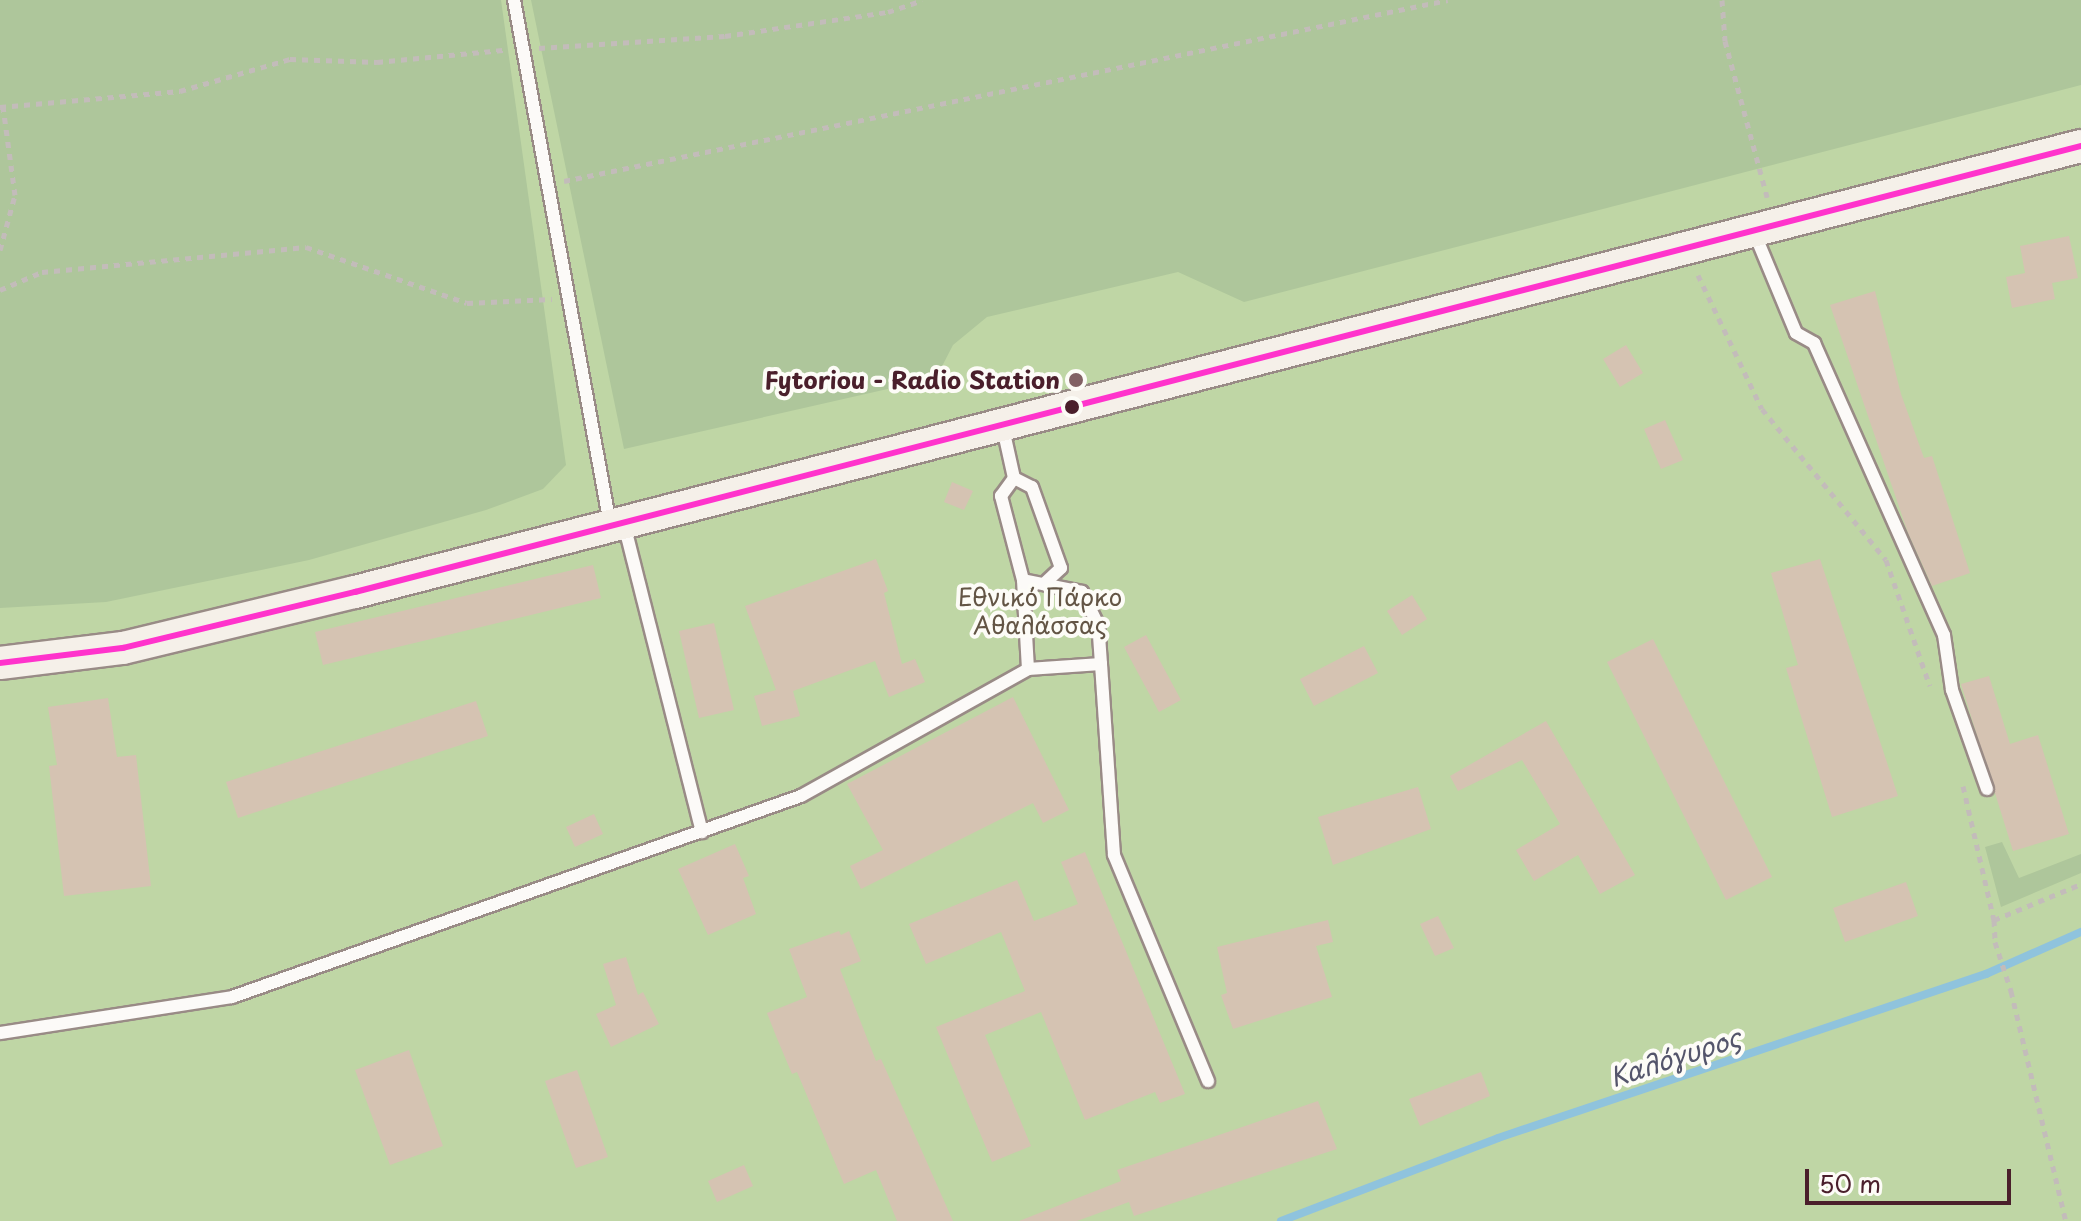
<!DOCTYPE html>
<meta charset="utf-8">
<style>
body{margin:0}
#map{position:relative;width:2081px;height:1221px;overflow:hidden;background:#e9dcce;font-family:"Playpen Sans",sans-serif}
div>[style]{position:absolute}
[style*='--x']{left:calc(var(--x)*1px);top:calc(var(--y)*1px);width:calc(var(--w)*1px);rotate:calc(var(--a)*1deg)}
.green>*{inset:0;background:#bfd6a5}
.forest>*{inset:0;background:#aec69b}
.stream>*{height:8px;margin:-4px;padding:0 4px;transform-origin:4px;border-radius:4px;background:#8fc3dd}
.building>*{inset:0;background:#d5c3b2}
.path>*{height:5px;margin-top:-2.5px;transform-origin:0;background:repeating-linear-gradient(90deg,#c3bcba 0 6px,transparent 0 12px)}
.roads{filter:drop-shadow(2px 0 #998b86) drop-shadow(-2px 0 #998b86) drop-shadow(0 2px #998b86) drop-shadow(0 -2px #998b86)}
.lane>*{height:12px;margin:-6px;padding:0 6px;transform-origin:6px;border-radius:6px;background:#fcfaf8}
.secondary>*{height:32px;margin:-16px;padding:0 16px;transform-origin:16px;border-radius:16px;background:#f5f0e9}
.bus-1>*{height:6px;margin:-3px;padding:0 3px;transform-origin:3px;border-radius:3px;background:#f3c}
.dots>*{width:22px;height:22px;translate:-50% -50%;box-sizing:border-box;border:4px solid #fdfcf7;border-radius:50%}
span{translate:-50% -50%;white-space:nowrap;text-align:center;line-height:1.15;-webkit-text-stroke:8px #fdfcf7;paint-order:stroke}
.poi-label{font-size:24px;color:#4a1f2b;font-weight:700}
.right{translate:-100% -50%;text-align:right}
.park-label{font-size:24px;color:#635545}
.water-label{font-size:26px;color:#54556b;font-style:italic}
.scale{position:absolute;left:1805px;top:1169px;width:206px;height:36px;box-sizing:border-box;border:4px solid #4a1f2b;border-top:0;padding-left:10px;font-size:24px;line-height:28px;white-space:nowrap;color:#4a1f2b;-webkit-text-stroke:6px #fdfcf7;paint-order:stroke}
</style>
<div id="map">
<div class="green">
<i style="clip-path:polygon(0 0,2081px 0,2081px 1221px,0 1221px)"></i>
</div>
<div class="forest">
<i style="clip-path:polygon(0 0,501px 0,566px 465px,543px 489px,486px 510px,309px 560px,106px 602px,0 608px)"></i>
<i style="clip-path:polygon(531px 0,2081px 0,2081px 85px,1244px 302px,1178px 272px,987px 317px,953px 345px,936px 378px,624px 449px)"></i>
<i style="clip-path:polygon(2002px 842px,2019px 878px,2081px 854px,2081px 873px,2001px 907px,1985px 847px)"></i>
</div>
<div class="stream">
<i style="--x:1281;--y:1221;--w:232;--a:-20.9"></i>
<i style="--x:1498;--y:1138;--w:515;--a:-18.58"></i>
<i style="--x:1986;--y:974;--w:104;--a:-23.9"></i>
</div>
<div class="building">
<i style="clip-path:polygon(2069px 236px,2078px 278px,2052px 283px,2055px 299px,2012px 308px,2006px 277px,2025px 273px,2020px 246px)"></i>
<i style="clip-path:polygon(1875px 291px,1901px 394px,1924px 458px,1932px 456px,1970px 573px,1932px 586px,1908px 533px,1830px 305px)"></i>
<i style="clip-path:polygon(1626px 345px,1643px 373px,1620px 387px,1603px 359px)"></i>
<i style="clip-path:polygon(1665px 420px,1683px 460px,1661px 469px,1644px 429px)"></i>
<i style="clip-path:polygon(952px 482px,973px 491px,964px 510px,944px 502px)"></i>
<i style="clip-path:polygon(876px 559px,888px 591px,884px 593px,902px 664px,915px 659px,925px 682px,889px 697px,875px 661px,793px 691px,800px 716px,762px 726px,754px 696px,776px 690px,745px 606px)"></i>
<i style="clip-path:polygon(1820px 559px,1898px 796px,1832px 817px,1786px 668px,1798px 665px,1771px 573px)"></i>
<i style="clip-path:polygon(593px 565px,601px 598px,323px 665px,315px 632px)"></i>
<i style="clip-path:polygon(1412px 595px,1427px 619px,1402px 635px,1387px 611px)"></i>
<i style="clip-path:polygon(714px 623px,734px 710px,699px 718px,679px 631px)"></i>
<i style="clip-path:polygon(1146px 635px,1181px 700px,1159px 712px,1124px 647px)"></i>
<i style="clip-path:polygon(1653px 639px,1772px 877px,1726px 900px,1607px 662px)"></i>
<i style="clip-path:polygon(1364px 646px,1378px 673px,1314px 706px,1300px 679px)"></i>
<i style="clip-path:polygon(1989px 676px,2010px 744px,2038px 735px,2069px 834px,2013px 851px,1961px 684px)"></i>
<i style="clip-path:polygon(1013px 697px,1069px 810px,1043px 823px,1033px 803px,861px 889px,850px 866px,883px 850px,847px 784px)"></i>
<i style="clip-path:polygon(108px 698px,117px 757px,136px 755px,151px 886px,64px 896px,49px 766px,57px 765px,48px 707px)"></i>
<i style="clip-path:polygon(476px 701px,488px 736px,238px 818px,226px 782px)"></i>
<i style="clip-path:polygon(1546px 721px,1635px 875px,1600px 894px,1578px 855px,1534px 881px,1516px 850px,1560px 824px,1522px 760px,1458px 791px,1450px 776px)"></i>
<i style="clip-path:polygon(1418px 787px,1431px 829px,1333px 865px,1318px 817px)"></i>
<i style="clip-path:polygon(594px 814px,603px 834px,575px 847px,566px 827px)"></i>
<i style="clip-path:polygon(735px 844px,749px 876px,743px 878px,756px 914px,708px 935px,678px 869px)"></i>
<i style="clip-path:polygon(1085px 852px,1185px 1094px,1160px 1103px,1155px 1092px,1085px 1120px,1041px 1012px,985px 1035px,1031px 1146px,992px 1162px,936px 1027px,1025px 991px,1001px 932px,926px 964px,909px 924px,1017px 880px,1034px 921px,1078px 904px,1061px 862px)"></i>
<i style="clip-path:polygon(1906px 882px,1918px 916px,1845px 942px,1833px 908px)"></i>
<i style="clip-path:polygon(1438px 916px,1454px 948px,1435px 956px,1420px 924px)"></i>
<i style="clip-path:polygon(1328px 920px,1333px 942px,1316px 946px,1332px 997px,1233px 1029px,1221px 995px,1227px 993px,1217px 947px)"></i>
<i style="clip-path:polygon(839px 931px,841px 935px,849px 931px,861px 961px,840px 969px,876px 1061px,881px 1059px,953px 1221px,897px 1221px,876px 1170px,844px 1184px,797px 1072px,792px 1074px,776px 1036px,767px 1013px,807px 997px,789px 949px)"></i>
<i style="clip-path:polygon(626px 957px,638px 995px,643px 992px,659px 1024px,611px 1047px,596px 1014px,616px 1005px,603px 964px)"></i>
<i style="clip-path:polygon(409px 1050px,443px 1146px,390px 1165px,355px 1070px)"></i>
<i style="clip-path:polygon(577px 1070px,608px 1157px,576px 1168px,545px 1081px)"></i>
<i style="clip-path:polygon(1481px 1072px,1490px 1096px,1420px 1126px,1409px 1099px)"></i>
<i style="clip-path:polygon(1318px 1101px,1337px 1149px,1134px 1216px,1129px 1202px,1077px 1221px,1019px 1221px,1121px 1181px,1117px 1170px)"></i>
<i style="clip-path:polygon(744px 1165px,753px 1186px,717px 1202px,708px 1181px)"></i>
</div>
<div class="path">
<i style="--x:1722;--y:0;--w:41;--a:85.8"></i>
<i style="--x:1725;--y:41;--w:162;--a:74.9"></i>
<i style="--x:539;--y:48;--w:186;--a:-3.7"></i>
<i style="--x:725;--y:36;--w:165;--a:-8.4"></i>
<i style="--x:888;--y:12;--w:36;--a:-19"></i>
<i style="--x:0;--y:107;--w:181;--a:-5.1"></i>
<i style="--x:180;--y:91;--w:115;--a:-16.2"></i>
<i style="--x:290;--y:59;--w:87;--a:2"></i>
<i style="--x:377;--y:62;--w:129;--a:-5.4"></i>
<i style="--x:564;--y:181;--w:902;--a:-11.57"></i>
<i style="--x:0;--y:250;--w:57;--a:-74.7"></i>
<i style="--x:15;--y:195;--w:90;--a:-97.7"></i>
<i style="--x:1698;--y:275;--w:148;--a:64.5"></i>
<i style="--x:1762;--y:409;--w:195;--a:50.6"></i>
<i style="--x:1886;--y:560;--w:133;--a:70.8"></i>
<i style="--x:0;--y:290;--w:46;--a:-23.2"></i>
<i style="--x:42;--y:272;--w:265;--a:-5.4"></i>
<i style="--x:306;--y:247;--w:170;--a:19.2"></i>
<i style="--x:467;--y:303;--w:85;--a:-2.7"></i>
<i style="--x:1963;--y:786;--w:138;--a:77"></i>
<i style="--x:1994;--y:920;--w:22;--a:87"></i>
<i style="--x:1995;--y:942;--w:52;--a:71.9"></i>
<i style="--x:2011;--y:991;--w:236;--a:76.6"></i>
<i style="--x:1994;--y:920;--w:94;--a:-22.5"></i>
</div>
<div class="roads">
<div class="lane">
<i style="--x:514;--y:0;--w:533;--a:79.62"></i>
<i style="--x:1754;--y:232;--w:109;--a:67.4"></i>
<i style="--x:1796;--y:333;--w:21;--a:29"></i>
<i style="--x:1814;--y:343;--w:320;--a:66"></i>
<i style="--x:1944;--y:635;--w:56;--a:81.7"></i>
<i style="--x:1952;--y:690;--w:105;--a:70.5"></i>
<i style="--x:1014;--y:478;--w:20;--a:27"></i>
<i style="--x:1032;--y:487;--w:86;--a:70.3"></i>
<i style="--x:1061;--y:568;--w:23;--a:137"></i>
<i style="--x:624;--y:524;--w:318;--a:75.8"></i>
<i style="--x:1023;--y:580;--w:89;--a:86.8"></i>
<i style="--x:1101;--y:664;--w:191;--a:86.1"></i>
<i style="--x:1114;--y:855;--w:245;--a:67.4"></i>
<i style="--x:0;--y:1033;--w:235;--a:-8.8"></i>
<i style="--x:232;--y:997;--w:603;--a:-19.46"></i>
<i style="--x:801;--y:796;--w:260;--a:-29.2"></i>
<i style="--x:1028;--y:669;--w:73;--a:-3.9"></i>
<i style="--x:1101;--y:664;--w:39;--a:-94"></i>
<i style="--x:1098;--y:625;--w:37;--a:-116"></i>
<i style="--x:1082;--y:592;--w:60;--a:-168.5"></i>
<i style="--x:1023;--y:580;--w:87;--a:-104.7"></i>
<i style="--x:1001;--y:496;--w:22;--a:-54"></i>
<i style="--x:1014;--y:478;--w:55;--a:-102.5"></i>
</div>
<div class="secondary">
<i style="--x:0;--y:663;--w:124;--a:-7"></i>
<i style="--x:123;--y:648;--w:239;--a:-13.6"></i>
<i style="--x:355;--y:592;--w:1783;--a:-14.49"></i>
</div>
</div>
<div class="bus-1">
<i style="--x:0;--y:663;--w:124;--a:-7"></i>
<i style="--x:123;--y:648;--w:239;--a:-13.6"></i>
<i style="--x:355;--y:592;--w:1783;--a:-14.49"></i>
</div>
<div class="dots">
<i style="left:1076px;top:380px;background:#826164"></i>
<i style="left:1072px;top:407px;background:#4a1f2b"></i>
</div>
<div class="poi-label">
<span class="right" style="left:1060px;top:380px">Fytoriou - Radio Station</span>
</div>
<div class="park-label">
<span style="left:1040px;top:611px">Εθνικό Πάρκο<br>Αθαλάσσας</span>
</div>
<div class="water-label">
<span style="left:1675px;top:1057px;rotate:-18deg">Καλόγυρος</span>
</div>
<div class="scale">50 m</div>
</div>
